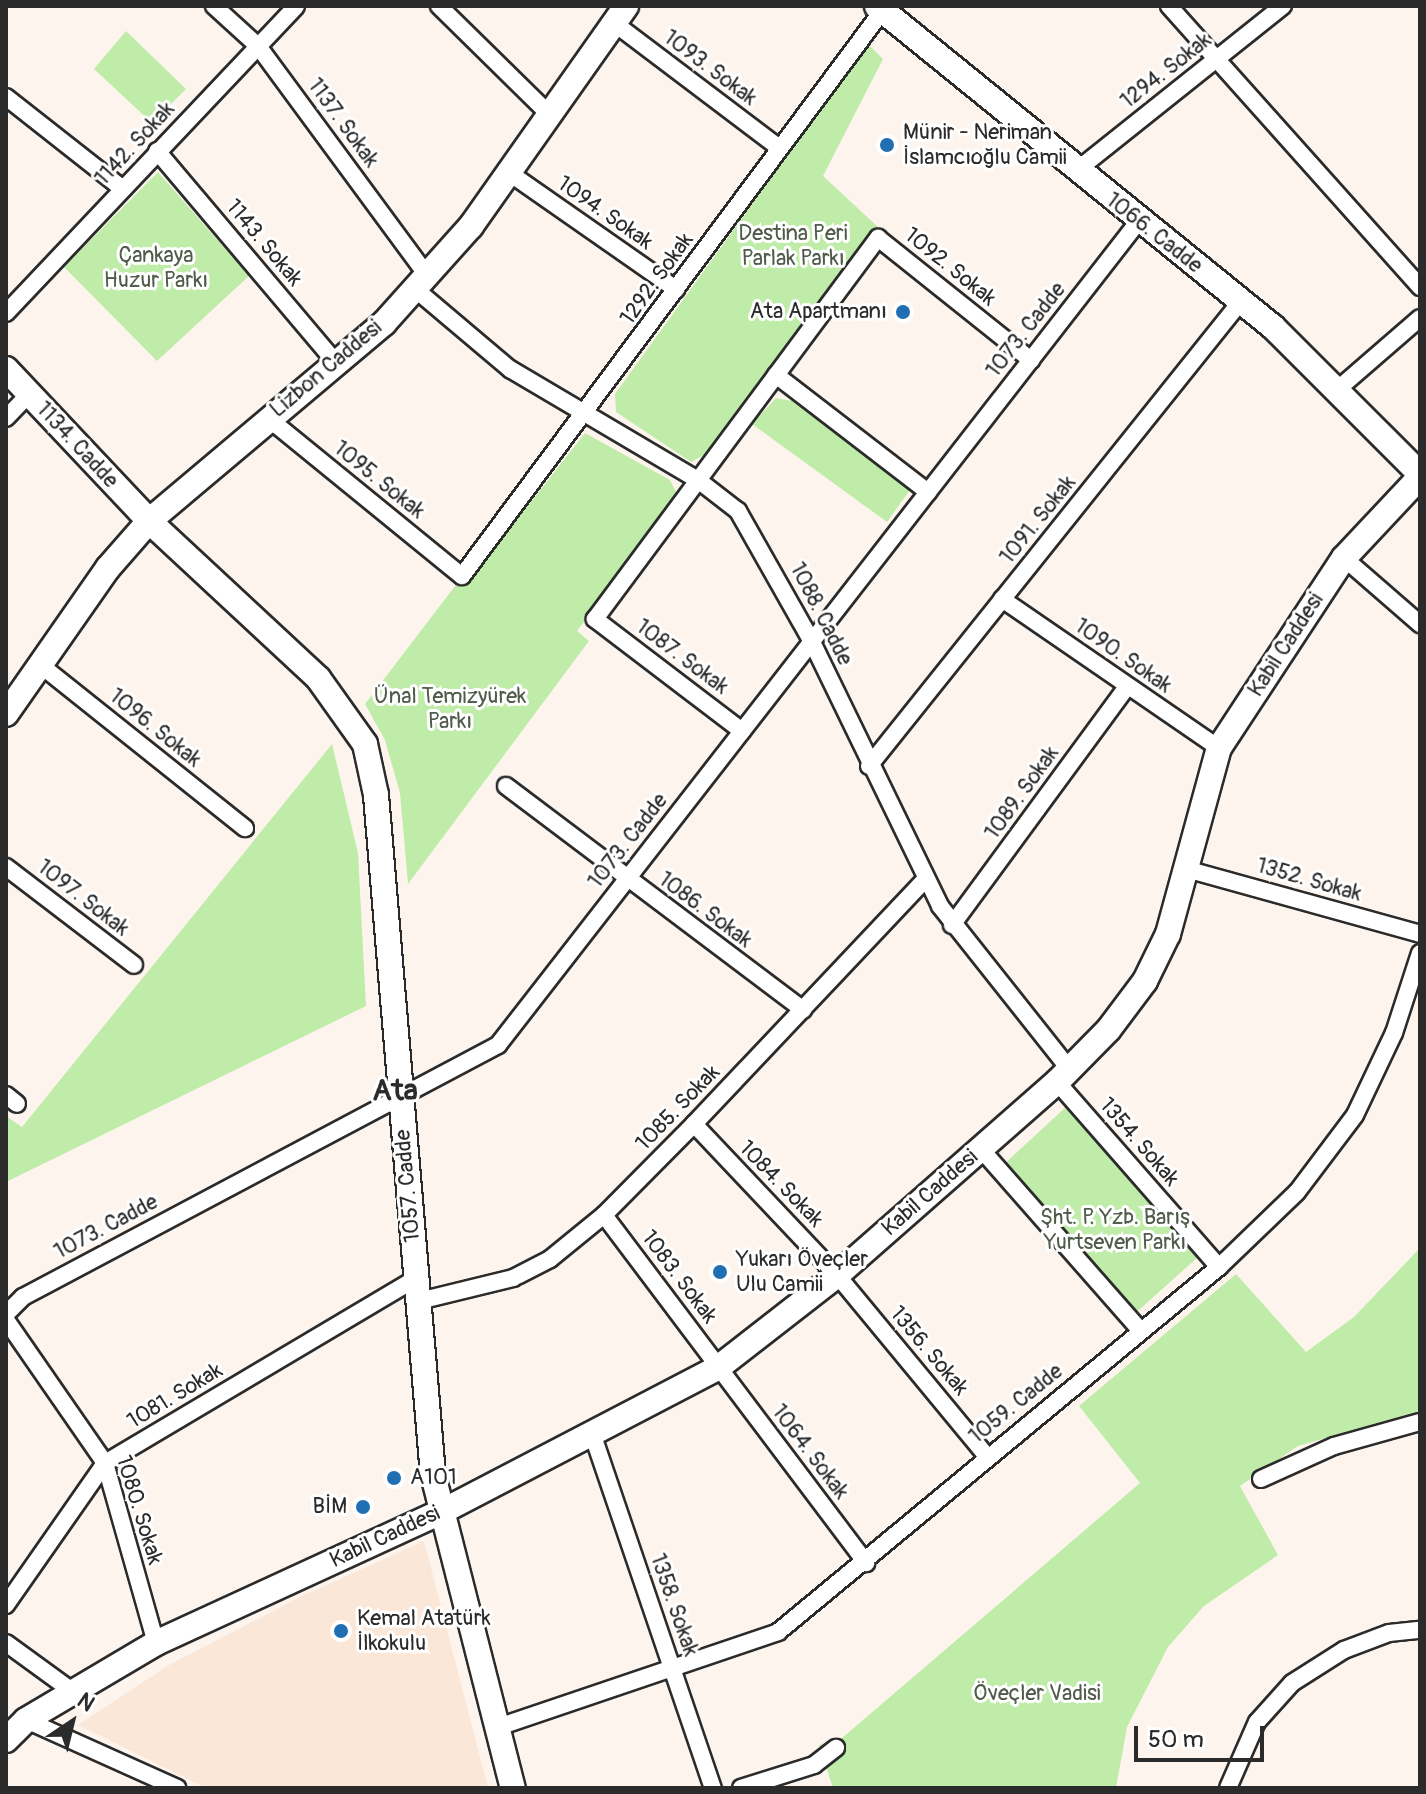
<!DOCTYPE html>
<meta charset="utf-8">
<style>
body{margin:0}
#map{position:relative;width:1426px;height:1794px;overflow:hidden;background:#fdf4ed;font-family:Pangolin,sans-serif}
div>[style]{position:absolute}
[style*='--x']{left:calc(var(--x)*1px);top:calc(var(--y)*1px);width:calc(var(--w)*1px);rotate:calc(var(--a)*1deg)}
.built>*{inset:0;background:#fbe7d8}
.green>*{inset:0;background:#c0eca9}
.roads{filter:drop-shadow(2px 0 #2b2b2b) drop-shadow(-2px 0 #2b2b2b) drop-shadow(0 2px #2b2b2b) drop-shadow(0 -2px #2b2b2b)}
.street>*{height:16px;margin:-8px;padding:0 8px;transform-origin:8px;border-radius:8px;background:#fff}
.secondary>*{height:24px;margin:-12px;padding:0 12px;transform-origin:12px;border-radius:12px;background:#fff}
.dots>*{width:22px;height:22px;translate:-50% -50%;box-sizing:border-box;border:4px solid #fff;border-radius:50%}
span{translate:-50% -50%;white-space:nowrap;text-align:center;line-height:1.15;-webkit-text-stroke:6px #fff;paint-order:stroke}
.street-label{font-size:22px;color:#2b2b2b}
.poi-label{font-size:22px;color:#2b2b2b}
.left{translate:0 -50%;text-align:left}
.right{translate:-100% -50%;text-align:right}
.park-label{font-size:22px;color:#505b4a}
.district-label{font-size:30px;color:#2b2b2b;font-weight:700}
.frame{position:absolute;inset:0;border:8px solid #2b2b2b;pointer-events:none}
.north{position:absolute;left:32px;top:1682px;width:80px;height:80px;-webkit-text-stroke:6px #fff;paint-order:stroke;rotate:35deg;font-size:22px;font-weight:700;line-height:32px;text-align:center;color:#2b2b2b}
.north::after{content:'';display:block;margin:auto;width:28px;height:36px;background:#2b2b2b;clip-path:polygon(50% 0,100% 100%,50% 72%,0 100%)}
.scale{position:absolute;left:1134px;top:1726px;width:130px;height:36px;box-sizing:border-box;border:4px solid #2b2b2b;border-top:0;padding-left:10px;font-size:24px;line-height:28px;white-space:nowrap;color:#2b2b2b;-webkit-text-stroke:6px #fff;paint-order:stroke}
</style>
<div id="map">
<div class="built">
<i style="clip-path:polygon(424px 1541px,488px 1788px,206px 1788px,78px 1725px,169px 1665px,302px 1596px)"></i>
</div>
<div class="green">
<i style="clip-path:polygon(126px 31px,186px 89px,152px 123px,94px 69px)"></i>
<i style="clip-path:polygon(868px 44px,883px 59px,823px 176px,878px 227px,706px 454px,691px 462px,616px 412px,615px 394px)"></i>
<i style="clip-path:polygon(158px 172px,249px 276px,157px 361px,64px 267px)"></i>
<i style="clip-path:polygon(776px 398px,792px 401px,912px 487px,887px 522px,752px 424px)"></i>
<i style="clip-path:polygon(585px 433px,670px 480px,679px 498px,577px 631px,589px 641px,408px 884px,400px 793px,385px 740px,365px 704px,455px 586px,465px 586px)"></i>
<i style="clip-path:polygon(332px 744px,358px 853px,366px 1006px,6px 1182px,6px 1116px,22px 1127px)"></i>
<i style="clip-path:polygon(1067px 1106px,1198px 1257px,1130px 1318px,1002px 1166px)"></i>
<i style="clip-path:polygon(1420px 1248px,1420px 1411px,1298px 1446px,1240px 1486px,1278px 1555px,1204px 1606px,1168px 1647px,1127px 1727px,1116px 1788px,833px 1788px,819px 1745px,842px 1738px,1140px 1483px,1079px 1406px,1236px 1274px,1306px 1352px,1354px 1317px)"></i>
</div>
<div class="roads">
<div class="street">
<i style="--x:214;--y:6;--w:59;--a:42.3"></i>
<i style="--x:258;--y:46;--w:285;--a:53.6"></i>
<i style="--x:439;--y:6;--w:154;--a:44.5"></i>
<i style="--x:1169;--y:6;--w:377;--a:48.2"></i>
<i style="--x:614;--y:23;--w:207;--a:37.1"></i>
<i style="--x:6;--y:97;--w:149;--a:38.2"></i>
<i style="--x:157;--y:151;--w:277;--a:49.8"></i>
<i style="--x:1076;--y:171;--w:265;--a:-38.6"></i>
<i style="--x:508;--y:172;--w:205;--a:34.9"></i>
<i style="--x:414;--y:288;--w:126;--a:40.2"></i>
<i style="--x:510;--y:369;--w:218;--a:30.6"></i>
<i style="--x:698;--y:480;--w:51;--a:37.8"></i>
<i style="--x:738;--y:511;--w:150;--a:60.5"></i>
<i style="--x:812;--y:642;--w:293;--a:64.1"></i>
<i style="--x:940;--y:906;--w:209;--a:51.6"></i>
<i style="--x:6;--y:313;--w:422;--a:-46.6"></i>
<i style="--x:776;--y:375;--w:192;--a:37.6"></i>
<i style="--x:1338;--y:389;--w:108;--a:-40.9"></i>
<i style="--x:6;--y:418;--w:33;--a:-46"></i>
<i style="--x:268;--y:418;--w:250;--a:39.2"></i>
<i style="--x:462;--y:576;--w:710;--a:-53.36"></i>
<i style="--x:1344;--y:558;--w:101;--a:41"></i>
<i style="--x:1002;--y:599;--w:263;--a:34.5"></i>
<i style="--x:38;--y:663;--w:265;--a:38.6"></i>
<i style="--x:742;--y:731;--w:185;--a:-142.7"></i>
<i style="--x:595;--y:619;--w:475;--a:-53.4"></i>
<i style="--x:878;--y:238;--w:196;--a:38.6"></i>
<i style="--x:869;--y:766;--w:595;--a:-51.34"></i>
<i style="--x:506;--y:786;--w:372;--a:37"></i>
<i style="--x:6;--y:867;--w:161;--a:37.4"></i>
<i style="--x:1186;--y:869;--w:243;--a:15.5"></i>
<i style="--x:952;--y:925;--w:295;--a:-53.7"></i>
<i style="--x:1057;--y:1082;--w:246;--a:48.8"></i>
<i style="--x:6;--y:1095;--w:14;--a:39"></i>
<i style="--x:694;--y:1124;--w:208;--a:46.6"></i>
<i style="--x:837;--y:1275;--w:235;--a:50.4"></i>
<i style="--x:981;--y:1149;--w:242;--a:48.7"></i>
<i style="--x:604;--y:1215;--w:436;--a:53"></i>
<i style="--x:419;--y:1301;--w:97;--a:-13.7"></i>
<i style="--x:513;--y:1278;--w:42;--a:-27.2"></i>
<i style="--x:550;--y:1259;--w:70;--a:-39.2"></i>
<i style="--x:604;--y:1215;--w:128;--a:-45.3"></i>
<i style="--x:694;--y:1124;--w:336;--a:-46.6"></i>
<i style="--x:6;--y:1314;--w:24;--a:-45"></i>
<i style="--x:23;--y:1297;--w:538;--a:-27.95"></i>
<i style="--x:498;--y:1045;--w:1043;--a:-52.13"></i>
<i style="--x:6;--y:1320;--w:174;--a:55.3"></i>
<i style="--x:105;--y:1463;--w:187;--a:74.2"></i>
<i style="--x:593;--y:1436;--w:372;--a:71.2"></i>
<i style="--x:1261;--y:1479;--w:80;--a:-24.3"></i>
<i style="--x:1334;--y:1446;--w:89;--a:-15.6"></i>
<i style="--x:6;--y:1605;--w:173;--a:-55.1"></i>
<i style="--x:105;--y:1463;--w:363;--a:-30.7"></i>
<i style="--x:6;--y:1643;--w:82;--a:36"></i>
<i style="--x:26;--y:1720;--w:166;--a:24.2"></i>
<i style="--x:498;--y:1727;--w:296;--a:-18.7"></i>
<i style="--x:778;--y:1632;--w:572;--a:-39.61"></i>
<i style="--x:1219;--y:1267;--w:108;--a:-43.9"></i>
<i style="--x:1297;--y:1192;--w:96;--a:-53"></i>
<i style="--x:1355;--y:1115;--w:91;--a:-64.6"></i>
<i style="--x:1394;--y:1033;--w:84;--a:-72"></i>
<i style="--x:741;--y:1788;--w:77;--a:-17.5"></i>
<i style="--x:814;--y:1765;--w:28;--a:-38"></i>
<i style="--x:1228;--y:1788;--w:72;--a:-66.3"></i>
<i style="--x:1257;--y:1722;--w:52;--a:-48.1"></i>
<i style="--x:1292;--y:1683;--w:62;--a:-32.4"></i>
<i style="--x:1344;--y:1650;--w:48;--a:-20.7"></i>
<i style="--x:1389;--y:1633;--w:31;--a:-6"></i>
</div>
<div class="secondary">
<i style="--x:877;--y:6;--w:510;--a:39.03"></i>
<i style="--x:1273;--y:327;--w:208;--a:45"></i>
<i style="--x:6;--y:369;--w:209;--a:46.7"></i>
<i style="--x:149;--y:521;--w:231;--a:42.9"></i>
<i style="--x:318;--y:678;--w:81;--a:54.5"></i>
<i style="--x:365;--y:744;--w:52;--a:77.8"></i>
<i style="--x:376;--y:795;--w:682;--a:85.21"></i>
<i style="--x:433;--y:1475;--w:323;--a:75.7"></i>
<i style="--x:6;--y:714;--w:178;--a:-55.1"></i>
<i style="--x:108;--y:568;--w:62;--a:-48.9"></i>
<i style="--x:149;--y:521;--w:307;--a:-40.1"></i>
<i style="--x:384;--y:323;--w:130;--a:-48.1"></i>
<i style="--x:471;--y:226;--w:269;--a:-54.8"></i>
<i style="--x:6;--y:1740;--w:28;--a:-45"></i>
<i style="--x:26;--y:1720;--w:151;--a:-30.6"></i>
<i style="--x:156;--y:1643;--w:314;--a:-24.7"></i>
<i style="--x:441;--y:1512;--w:314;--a:-27.5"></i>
<i style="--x:719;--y:1367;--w:150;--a:-37.9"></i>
<i style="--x:837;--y:1275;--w:293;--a:-41.3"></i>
<i style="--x:1057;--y:1082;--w:74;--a:-45.5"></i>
<i style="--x:1109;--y:1029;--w:60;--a:-53.1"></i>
<i style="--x:1145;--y:981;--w:52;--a:-63.9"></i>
<i style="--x:1168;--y:934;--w:193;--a:-74.7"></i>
<i style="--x:1219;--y:748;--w:227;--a:-56.7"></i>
<i style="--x:1344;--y:558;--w:111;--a:-46.8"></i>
</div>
</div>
<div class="dots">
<i style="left:887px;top:145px;background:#1f6fb2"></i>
<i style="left:903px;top:312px;background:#1f6fb2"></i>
<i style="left:720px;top:1272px;background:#1f6fb2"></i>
<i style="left:394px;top:1478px;background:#1f6fb2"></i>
<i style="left:363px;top:1507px;background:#1f6fb2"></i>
<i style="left:341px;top:1631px;background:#1f6fb2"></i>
</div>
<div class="street-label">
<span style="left:710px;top:68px;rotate:37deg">1093. Sokak</span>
<span style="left:1166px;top:71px;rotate:-38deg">1294. Sokak</span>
<span style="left:343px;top:123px;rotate:54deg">1137. Sokak</span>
<span style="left:135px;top:144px;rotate:-47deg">1142. Sokak</span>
<span style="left:605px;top:213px;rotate:35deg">1094. Sokak</span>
<span style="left:1154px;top:233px;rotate:38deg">1066. Cadde</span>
<span style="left:264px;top:243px;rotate:50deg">1143. Sokak</span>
<span style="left:950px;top:267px;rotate:39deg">1092. Sokak</span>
<span style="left:657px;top:279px;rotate:-54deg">1292. Sokak</span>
<span style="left:1026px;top:330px;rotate:-52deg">1073. Cadde</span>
<span style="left:326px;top:369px;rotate:-40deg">Lizbon Caddesi</span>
<span style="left:77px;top:445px;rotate:47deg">1134. Cadde</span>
<span style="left:379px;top:480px;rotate:39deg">1095. Sokak</span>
<span style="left:1038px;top:520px;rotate:-51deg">1091. Sokak</span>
<span style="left:821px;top:614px;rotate:63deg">1088. Cadde</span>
<span style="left:1286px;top:645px;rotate:-57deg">Kabil Caddesi</span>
<span style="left:1123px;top:656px;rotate:35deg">1090. Sokak</span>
<span style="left:682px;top:657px;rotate:37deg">1087. Sokak</span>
<span style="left:155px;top:728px;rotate:39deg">1096. Sokak</span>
<span style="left:1022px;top:793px;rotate:-54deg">1089. Sokak</span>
<span style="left:628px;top:841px;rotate:-52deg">1073. Cadde</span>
<span style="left:1309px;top:880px;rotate:16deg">1352. Sokak</span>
<span style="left:83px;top:898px;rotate:38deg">1097. Sokak</span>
<span style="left:705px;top:910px;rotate:37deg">1086. Sokak</span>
<span style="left:678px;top:1108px;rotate:-46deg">1085. Sokak</span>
<span style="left:1139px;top:1142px;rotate:49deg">1354. Sokak</span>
<span style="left:781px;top:1184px;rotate:46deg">1084. Sokak</span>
<span style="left:408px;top:1186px;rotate:-95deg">1057. Cadde</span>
<span style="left:930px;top:1193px;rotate:-41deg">Kabil Caddesi</span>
<span style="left:106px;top:1227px;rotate:-28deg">1073. Cadde</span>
<span style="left:679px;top:1277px;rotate:53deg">1083. Sokak</span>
<span style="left:929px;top:1351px;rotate:50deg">1356. Sokak</span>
<span style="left:175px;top:1396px;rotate:-31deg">1081. Sokak</span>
<span style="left:1016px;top:1404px;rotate:-39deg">1059. Cadde</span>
<span style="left:810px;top:1452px;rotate:53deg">1064. Sokak</span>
<span style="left:139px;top:1510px;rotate:73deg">1080. Sokak</span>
<span style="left:385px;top:1537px;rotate:-25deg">Kabil Caddesi</span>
<span style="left:674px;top:1605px;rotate:71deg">1358. Sokak</span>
</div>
<div class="poi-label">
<span class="left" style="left:903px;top:145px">Münir - Neriman<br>İslamcıoğlu Camii</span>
<span class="right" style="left:887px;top:312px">Ata Apartmanı</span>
<span class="left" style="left:736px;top:1272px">Yukarı Öveçler<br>Ulu Camii</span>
<span class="left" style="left:410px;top:1478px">A101</span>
<span class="right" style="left:347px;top:1507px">BİM</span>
<span class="left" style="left:357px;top:1631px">Kemal Atatürk<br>İlkokulu</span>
</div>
<div class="park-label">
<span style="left:793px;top:246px">Destina Peri<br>Parlak Parkı</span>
<span style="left:156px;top:268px">Çankaya<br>Huzur Parkı</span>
<span style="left:450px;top:709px">Ünal Temizyürek<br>Parkı</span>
<span style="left:1115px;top:1230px">Şht. P. Yzb. Barış<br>Yurtseven Parkı</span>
<span style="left:1037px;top:1694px">Öveçler Vadisi</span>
</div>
<div class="district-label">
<span style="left:395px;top:1091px">Ata</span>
</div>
<div class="frame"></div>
<div class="north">N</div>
<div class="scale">50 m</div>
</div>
